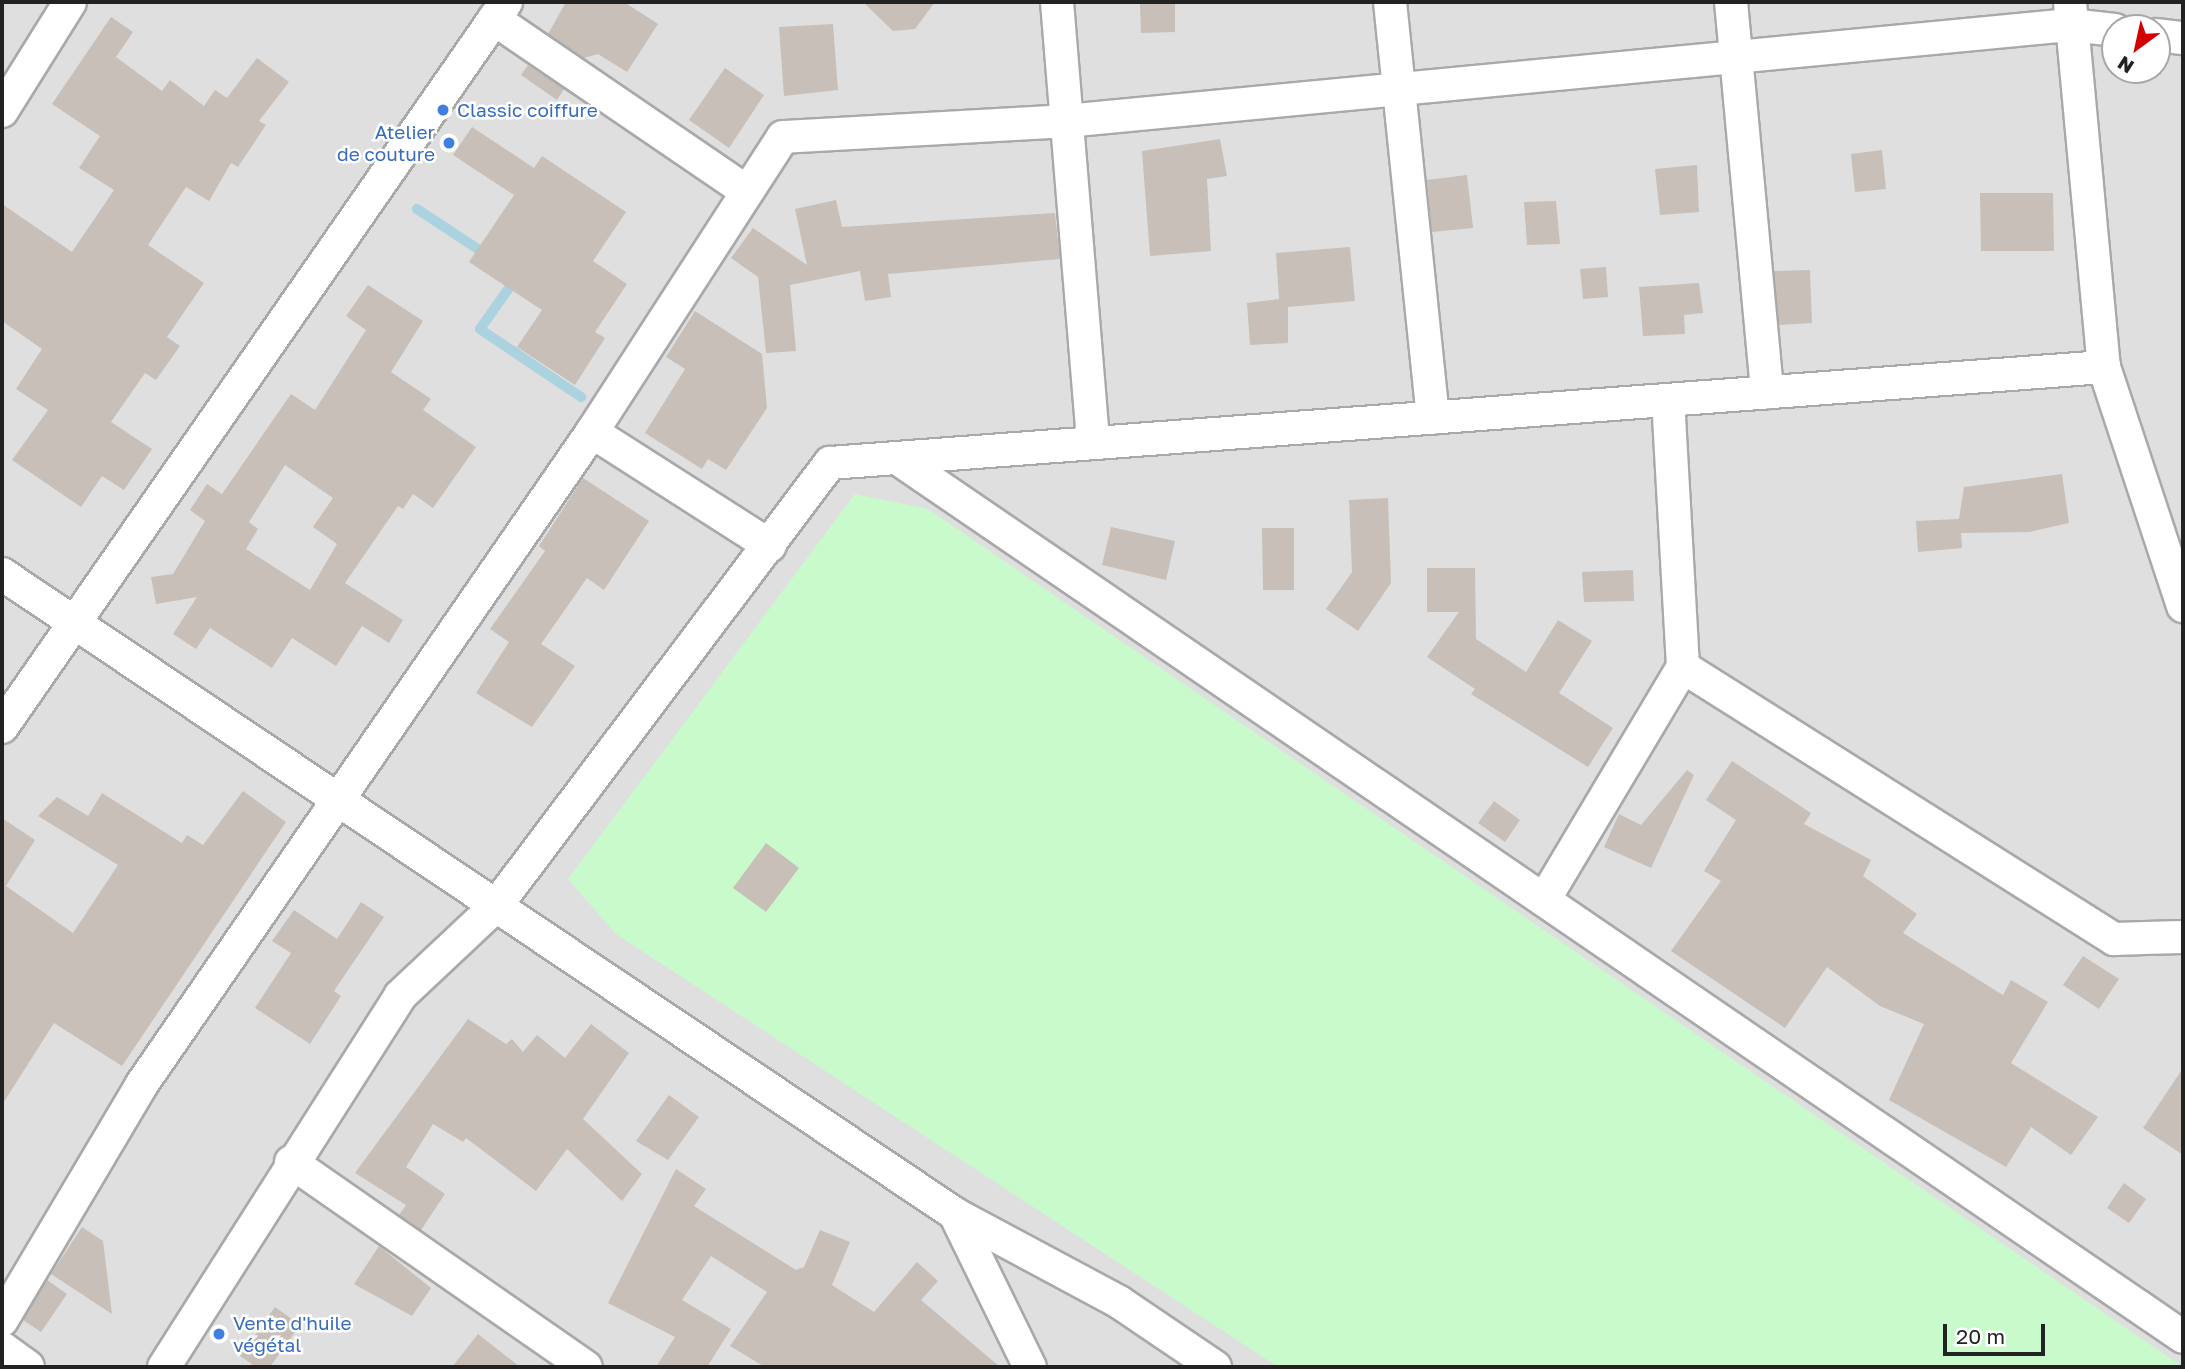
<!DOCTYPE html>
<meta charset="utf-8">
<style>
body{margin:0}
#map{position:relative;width:2185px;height:1369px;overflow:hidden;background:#f2efe9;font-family:"Golos Text",sans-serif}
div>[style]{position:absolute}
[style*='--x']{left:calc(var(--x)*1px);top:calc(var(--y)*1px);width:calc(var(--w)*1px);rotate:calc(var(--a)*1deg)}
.residential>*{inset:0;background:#e0dfdf}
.park>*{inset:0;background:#c8facc}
.stream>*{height:10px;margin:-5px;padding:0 5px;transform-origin:5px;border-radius:5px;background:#aad3df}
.building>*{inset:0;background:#c7bfb8}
.roads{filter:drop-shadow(2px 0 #a9a9a9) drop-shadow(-2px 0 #a9a9a9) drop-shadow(0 2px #a9a9a9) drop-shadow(0 -2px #a9a9a9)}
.minor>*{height:32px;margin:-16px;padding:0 16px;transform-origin:16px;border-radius:16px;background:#fff}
.dots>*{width:19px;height:19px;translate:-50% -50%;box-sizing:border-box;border:4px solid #fff;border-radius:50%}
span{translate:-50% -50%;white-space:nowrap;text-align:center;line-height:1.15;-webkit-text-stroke:5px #fff;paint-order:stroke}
.shop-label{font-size:19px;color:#366cbe}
.left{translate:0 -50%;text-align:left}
.right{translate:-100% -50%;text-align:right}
.frame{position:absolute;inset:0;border:4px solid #222;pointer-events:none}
.north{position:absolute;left:2101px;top:14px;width:70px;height:70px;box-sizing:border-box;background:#fff;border:2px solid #a7a7a7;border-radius:50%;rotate:213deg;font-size:19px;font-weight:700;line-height:28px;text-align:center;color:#222}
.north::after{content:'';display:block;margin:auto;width:24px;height:32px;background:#d40000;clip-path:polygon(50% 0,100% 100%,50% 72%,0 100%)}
.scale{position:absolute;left:1943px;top:1324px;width:102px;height:32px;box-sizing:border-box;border:4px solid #222;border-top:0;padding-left:9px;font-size:21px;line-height:24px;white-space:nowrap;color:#222;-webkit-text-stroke:5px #fff;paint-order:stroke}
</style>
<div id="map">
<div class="residential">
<i style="clip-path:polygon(evenodd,2px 2px,2183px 2px,2183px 1367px,2px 1367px,2px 2px,2115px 28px,2157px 28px,2157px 70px,2115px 70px,2115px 28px)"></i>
</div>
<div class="park">
<i style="clip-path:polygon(855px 494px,928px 509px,2183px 1367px,1278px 1367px,616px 934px,568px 879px)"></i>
</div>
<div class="stream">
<i style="--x:417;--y:209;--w:73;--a:33.3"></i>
<i style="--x:516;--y:278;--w:62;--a:125.2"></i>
<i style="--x:480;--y:329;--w:122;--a:34"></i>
</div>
<div class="building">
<i style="clip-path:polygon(566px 2px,624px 2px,658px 24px,627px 72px,598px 54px,584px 58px,548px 34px)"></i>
<i style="clip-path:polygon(863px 2px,935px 2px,915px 29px,893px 31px)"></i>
<i style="clip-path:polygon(1140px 4px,1175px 4px,1175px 32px,1141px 33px)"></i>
<i style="clip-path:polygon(111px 17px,133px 32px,116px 57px,162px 91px,170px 80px,204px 106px,215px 90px,227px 98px,257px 58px,289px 82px,259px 121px,266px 125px,238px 167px,231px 163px,209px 201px,186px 187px,148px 245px,204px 283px,167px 337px,180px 346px,156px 380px,145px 373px,111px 422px,152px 449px,124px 490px,102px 476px,81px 507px,12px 460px,48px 410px,16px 389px,42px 349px,2px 321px,2px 204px,72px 252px,114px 190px,79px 168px,100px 136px,52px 104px)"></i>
<i style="clip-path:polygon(833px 24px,838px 90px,784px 96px,779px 27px)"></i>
<i style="clip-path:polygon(528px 65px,564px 89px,557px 100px,521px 75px)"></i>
<i style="clip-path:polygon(725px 68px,764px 95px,729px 148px,689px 120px)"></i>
<i style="clip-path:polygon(472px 127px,534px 168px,542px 156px,626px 212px,593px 261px,627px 284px,595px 332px,605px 338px,575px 385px,517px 347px,542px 310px,469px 262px,514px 195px,453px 155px)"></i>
<i style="clip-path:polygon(1220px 139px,1227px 176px,1207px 179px,1211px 251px,1150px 256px,1142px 151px)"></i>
<i style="clip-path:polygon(1882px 150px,1886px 189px,1855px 192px,1851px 154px)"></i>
<i style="clip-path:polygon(1697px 165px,1699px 212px,1660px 215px,1655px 169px)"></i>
<i style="clip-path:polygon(1467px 175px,1473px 228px,1432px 232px,1427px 180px)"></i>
<i style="clip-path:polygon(1980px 193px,2053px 193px,2054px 251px,1981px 251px)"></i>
<i style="clip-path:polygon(836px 200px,842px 227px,1055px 213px,1060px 259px,888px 274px,891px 297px,865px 301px,860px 271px,790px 285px,796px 351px,766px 353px,758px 277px,731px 258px,753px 228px,807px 265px,795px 209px)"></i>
<i style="clip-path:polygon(1556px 201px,1560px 244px,1527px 245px,1524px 202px)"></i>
<i style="clip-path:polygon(1350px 247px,1355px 301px,1288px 307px,1288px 343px,1250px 345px,1247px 303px,1279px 299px,1276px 253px)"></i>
<i style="clip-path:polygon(1606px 267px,1608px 297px,1583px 299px,1580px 269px)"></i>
<i style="clip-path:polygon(1810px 270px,1812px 323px,1779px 325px,1774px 271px)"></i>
<i style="clip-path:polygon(1699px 283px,1703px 313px,1684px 315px,1685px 334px,1643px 336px,1639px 287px)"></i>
<i style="clip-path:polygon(evenodd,368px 285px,423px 321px,391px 372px,431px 399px,423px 410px,476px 447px,433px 508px,413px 494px,403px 509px,398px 506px,345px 583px,403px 620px,389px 643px,362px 626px,336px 666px,292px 638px,272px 668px,210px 628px,196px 649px,173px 634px,197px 597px,156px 604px,151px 577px,173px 574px,205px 521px,190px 510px,207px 484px,222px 494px,291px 394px,315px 410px,366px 330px,346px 316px,368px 285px,285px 465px,333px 498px,313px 527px,337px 544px,310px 590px,246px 549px,258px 529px,249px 522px,285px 465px)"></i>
<i style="clip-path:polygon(695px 311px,762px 354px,767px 408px,726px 470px,708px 459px,702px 469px,645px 433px,685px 369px,666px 357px)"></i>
<i style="clip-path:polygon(2062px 474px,2069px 523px,2029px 532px,1961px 533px,1962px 548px,1918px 552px,1916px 521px,1959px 519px,1964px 487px)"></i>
<i style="clip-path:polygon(583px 478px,649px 521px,604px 590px,587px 578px,541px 644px,575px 666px,532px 727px,476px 693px,509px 642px,490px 629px,545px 551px,539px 546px)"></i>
<i style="clip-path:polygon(1388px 498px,1391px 583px,1358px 631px,1326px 609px,1352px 572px,1349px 500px)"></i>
<i style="clip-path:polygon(1111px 527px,1175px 541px,1166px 580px,1102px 565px)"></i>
<i style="clip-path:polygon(1262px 528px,1294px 528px,1294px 590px,1263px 590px)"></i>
<i style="clip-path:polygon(1427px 568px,1475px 568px,1476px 639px,1526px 672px,1558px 620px,1592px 641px,1559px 693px,1613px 728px,1588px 767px,1471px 694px,1475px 689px,1427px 657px,1459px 612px,1427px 612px)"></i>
<i style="clip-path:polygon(1633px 570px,1634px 601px,1584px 602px,1582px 572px)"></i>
<i style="clip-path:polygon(1732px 761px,1811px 813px,1804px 824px,1871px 860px,1863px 876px,1917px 914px,1903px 933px,2003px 995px,2011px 980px,2048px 1002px,2011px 1063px,2098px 1117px,2071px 1155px,2031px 1127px,2006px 1167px,1889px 1100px,1924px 1024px,1880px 1006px,1827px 967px,1785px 1028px,1671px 951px,1721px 881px,1704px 871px,1736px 820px,1706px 800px)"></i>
<i style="clip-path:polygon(1687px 770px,1694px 775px,1651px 868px,1604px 847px,1619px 814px,1641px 825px)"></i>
<i style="clip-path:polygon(243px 791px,286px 822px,122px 1066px,54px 1023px,2px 1105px,2px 818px,35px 840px,6px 886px,73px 933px,118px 865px,38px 816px,57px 797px,88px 816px,102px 793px,182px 843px,187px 835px,203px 845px)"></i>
<i style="clip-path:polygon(1494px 801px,1520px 820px,1505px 842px,1478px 823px)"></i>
<i style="clip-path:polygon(766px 843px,799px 868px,766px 912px,733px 888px)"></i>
<i style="clip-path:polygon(361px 902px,384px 917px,334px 991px,341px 996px,310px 1044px,255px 1008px,291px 953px,272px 941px,294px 910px,337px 939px)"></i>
<i style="clip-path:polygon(2083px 956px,2119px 979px,2099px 1009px,2063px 985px)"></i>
<i style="clip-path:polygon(468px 1019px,506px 1044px,512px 1039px,523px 1052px,537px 1035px,565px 1058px,591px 1024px,629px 1053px,583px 1119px,642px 1174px,622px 1201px,567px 1149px,536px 1191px,466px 1138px,463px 1142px,433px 1124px,406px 1167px,445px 1194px,421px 1230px,399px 1215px,406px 1205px,355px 1173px)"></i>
<i style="clip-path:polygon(2183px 1068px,2183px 1155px,2143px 1128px)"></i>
<i style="clip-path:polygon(669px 1095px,699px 1117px,668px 1160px,636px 1141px)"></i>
<i style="clip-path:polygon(676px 1169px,706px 1189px,694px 1206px,796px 1270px,804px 1267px,820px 1230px,850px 1242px,832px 1285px,874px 1312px,917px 1262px,938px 1281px,921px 1300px,1000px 1367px,765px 1367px,730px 1346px,767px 1292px,711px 1256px,682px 1300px,731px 1329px,707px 1367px,656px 1367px,675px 1337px,608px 1303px)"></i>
<i style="clip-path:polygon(2124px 1183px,2146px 1199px,2129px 1223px,2107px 1208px)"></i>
<i style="clip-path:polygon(82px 1227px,103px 1241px,112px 1314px,51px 1274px)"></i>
<i style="clip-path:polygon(379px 1246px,431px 1288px,412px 1316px,354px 1284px)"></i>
<i style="clip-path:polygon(47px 1280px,67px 1294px,41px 1332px,23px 1320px)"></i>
<i style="clip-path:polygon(275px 1307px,300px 1325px,270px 1367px,256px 1367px,240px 1356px)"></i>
<i style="clip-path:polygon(478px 1334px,520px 1367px,452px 1367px)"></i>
</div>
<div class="roads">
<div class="minor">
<i style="--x:1057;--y:2;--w:442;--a:85.3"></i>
<i style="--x:1390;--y:2;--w:418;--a:84.1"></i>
<i style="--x:1731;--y:2;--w:392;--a:84.7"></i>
<i style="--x:2070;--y:2;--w:367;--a:84.7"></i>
<i style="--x:2104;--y:367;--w:252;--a:71.7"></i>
<i style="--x:494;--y:19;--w:305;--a:34.3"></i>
<i style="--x:2157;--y:35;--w:26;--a:7"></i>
<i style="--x:2;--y:111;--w:128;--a:-58"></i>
<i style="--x:592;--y:432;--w:211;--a:32.6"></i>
<i style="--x:897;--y:458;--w:1558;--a:34.35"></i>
<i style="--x:2;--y:574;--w:1148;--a:33.88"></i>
<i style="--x:955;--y:1214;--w:170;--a:63.9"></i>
<i style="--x:1683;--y:667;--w:510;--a:32.26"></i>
<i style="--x:2114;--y:939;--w:69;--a:-1.7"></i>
<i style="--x:2;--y:727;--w:883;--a:-55.19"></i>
<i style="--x:1544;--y:900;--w:271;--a:-59.2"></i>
<i style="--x:1683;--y:667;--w:267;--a:-93.2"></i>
<i style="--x:291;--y:1162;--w:359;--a:34.8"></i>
<i style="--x:955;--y:1214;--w:186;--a:28.2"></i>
<i style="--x:1119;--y:1302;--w:116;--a:34.1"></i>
<i style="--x:2;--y:1320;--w:274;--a:-59.3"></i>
<i style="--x:142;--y:1084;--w:792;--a:-55.39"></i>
<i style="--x:592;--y:432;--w:351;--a:-57.1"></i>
<i style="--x:783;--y:137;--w:283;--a:-3.2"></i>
<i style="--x:1066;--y:121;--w:1009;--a:-5.46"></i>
<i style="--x:2070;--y:25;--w:45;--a:6.3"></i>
<i style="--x:2;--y:1348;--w:32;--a:36"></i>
<i style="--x:164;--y:1367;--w:440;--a:-57.5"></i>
<i style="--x:400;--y:996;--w:132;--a:-43.2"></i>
<i style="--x:496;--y:906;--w:555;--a:-52.99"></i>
<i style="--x:830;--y:463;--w:1278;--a:-4.31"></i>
</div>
</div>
<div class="dots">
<i style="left:443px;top:110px;background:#3f7fe0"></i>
<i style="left:449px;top:143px;background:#3f7fe0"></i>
<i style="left:219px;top:1334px;background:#3f7fe0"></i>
</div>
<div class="shop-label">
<span class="left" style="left:457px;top:110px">Classic coiffure</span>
<span class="right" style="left:435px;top:143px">Atelier<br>de couture</span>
<span class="left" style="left:233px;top:1334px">Vente d'huile<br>végétal</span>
</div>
<div class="frame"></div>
<div class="north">N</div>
<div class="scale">20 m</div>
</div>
